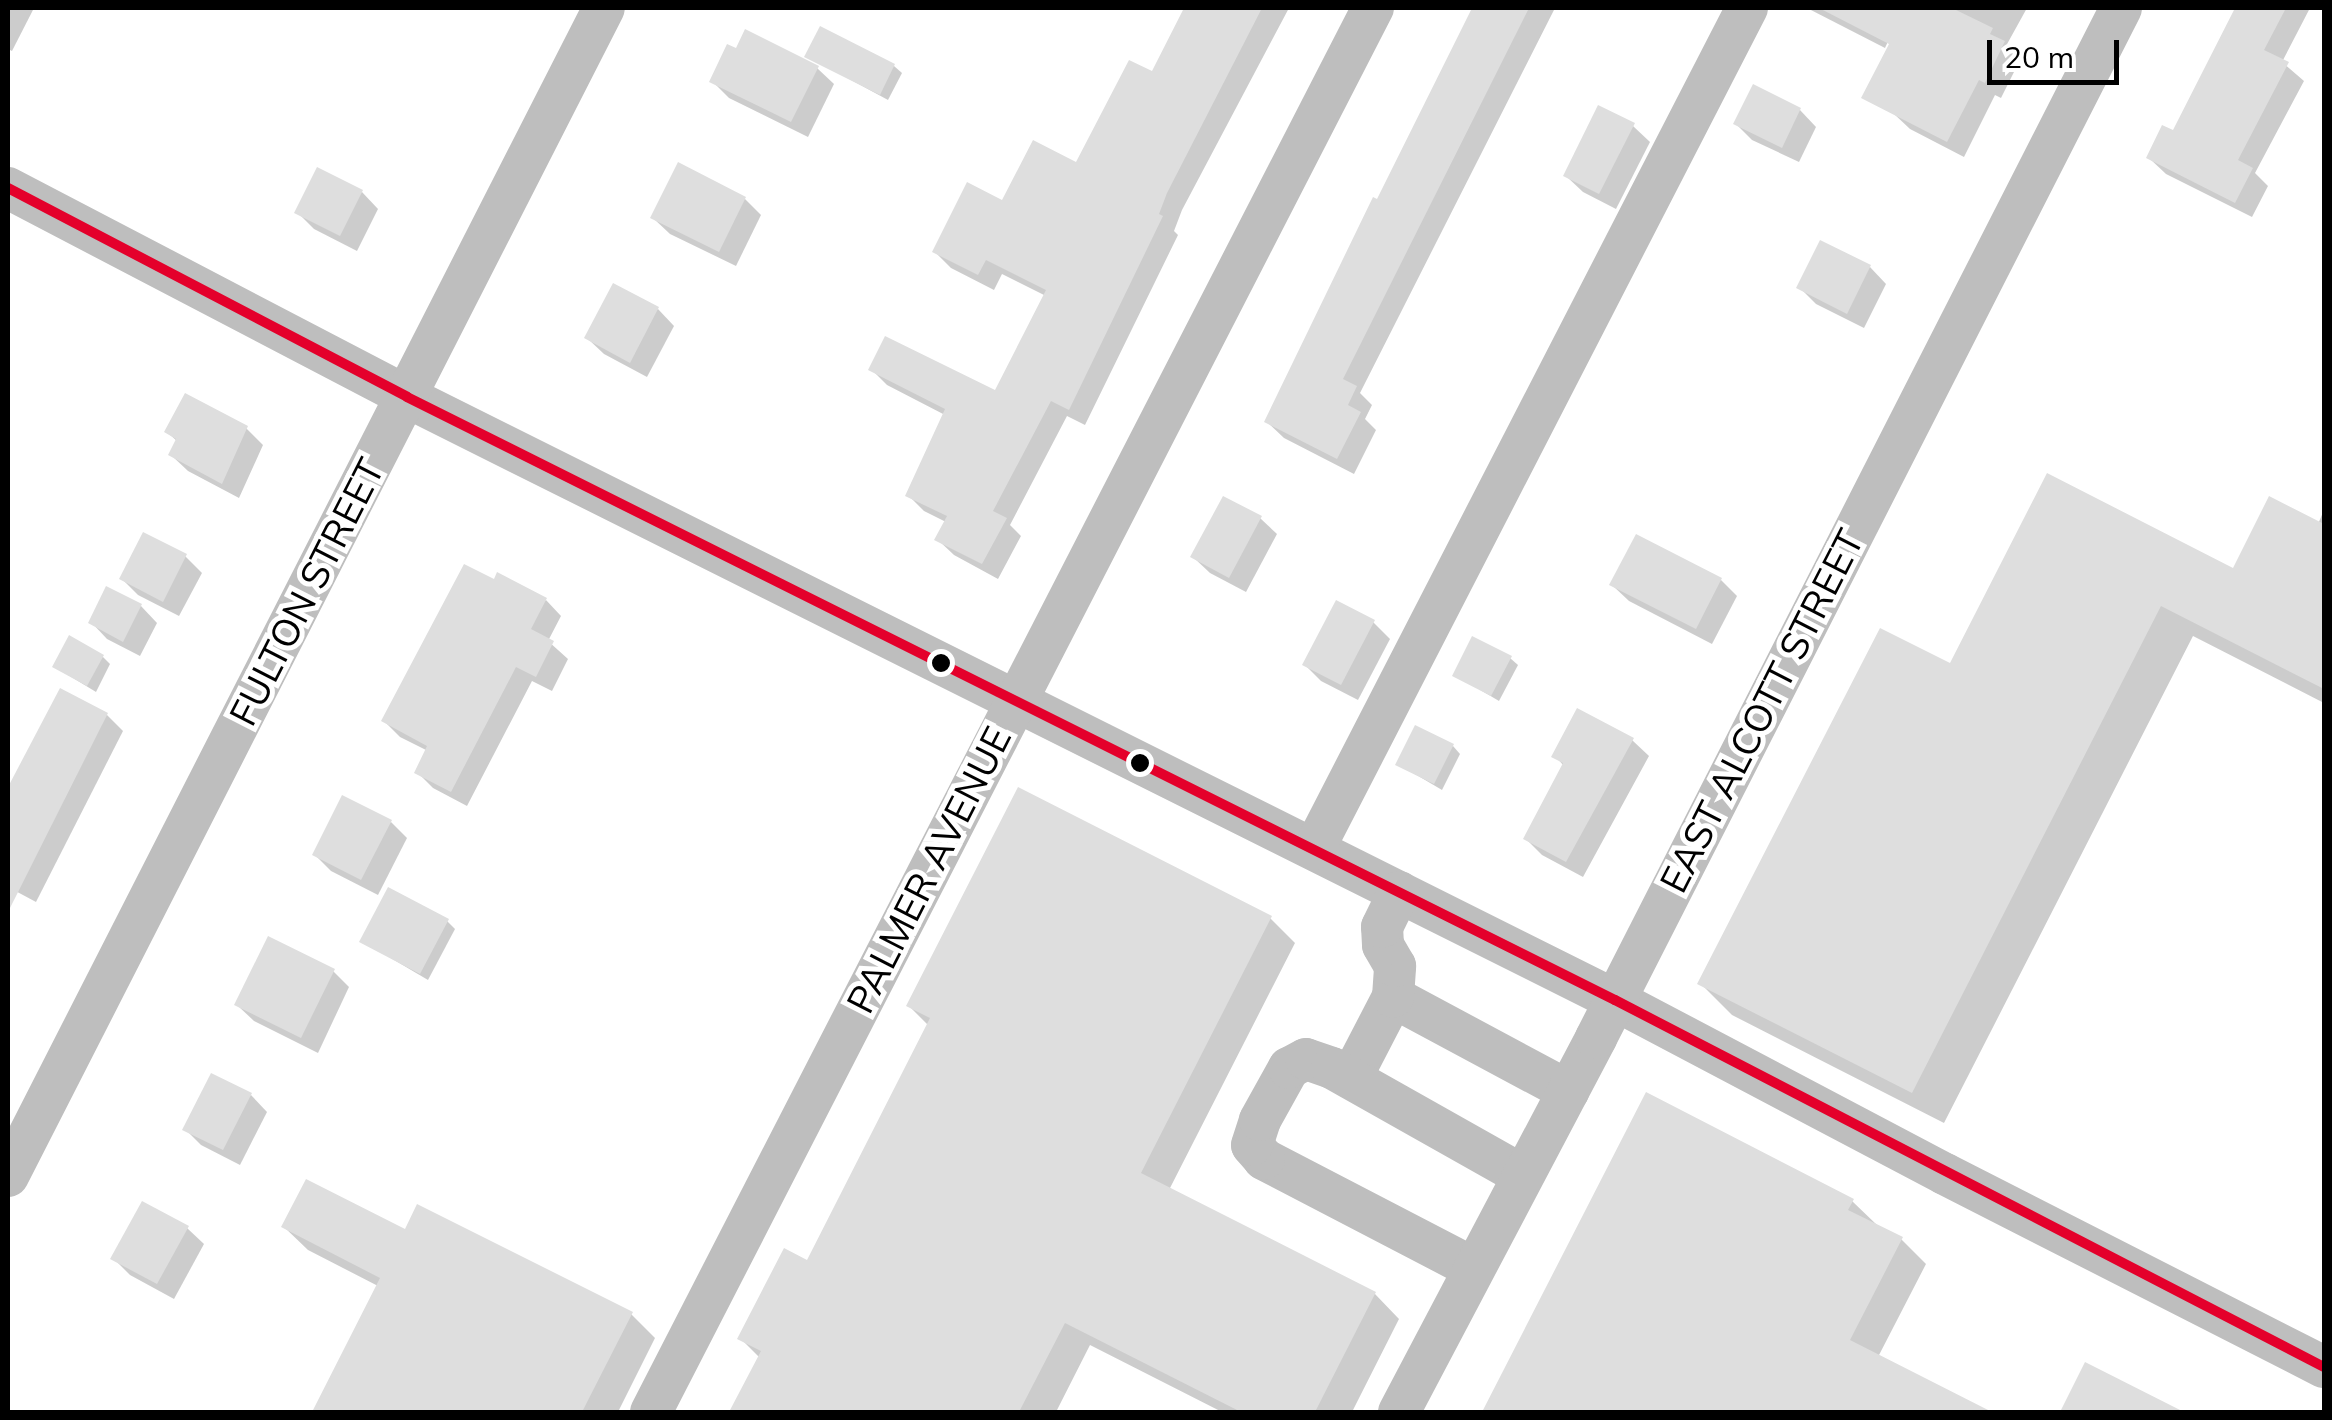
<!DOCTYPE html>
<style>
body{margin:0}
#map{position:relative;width:2332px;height:1420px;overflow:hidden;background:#fff;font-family:Mulish,sans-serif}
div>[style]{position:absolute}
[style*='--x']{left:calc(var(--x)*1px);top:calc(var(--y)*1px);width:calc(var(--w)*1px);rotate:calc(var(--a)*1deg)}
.shadow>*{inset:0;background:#0003}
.building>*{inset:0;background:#dedede}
.minor>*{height:42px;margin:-21px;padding:0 21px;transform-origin:21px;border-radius:21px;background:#bebebe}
.bus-1>*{height:10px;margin:-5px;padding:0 5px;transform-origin:5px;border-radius:5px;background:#e4002b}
.dots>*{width:28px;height:28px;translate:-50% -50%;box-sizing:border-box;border:5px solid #fff;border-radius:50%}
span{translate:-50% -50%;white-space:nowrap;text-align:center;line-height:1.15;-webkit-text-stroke:10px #fff;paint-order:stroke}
.street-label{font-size:38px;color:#000}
.frame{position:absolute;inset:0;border:10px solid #000;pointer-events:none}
.scale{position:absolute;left:1987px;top:40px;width:132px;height:45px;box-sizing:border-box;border:5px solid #000;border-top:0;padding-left:12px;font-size:30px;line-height:35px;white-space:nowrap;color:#000;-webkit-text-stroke:8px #fff;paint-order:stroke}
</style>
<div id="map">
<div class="shadow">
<i style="clip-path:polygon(8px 8px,34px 8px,12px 51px,8px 49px)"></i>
<i style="clip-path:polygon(1186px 8px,1289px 8px,1182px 210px,1174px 231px,1178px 235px,1085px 425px,1067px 416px,1010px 525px,1021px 536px,998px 579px,954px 555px,937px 539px,946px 522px,924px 511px,908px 495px,945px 415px,887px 385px,871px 369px,996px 394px,1046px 296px,1002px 274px,994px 290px,951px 268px,935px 252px,1003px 203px,1077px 166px,1153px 75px)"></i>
<i style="clip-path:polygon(1477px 8px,1555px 8px,1360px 393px,1372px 405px,1365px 419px,1376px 430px,1354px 474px,1284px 438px,1267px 422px)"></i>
<i style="clip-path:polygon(1807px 8px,1903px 8px,1885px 48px)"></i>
<i style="clip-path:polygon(1947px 8px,2027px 8px,2006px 46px,2020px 60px,2001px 98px,1995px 95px,1964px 157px,1910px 129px,1893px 113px)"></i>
<i style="clip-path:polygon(2238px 8px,2310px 8px,2282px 62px,2304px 81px,2255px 173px,2268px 186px,2252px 217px,2166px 174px,2149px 158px,2174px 134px)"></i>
<i style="clip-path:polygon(807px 56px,894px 66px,902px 73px,888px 100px)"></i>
<i style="clip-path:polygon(817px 68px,834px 84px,808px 137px,729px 98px,712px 81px)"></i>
<i style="clip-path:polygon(1800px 110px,1816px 127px,1799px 162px,1752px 140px,1736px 124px)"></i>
<i style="clip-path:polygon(1633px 126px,1650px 142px,1616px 209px,1583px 192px,1566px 176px)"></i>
<i style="clip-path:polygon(362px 192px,378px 209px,357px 251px,314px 229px,297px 212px)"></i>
<i style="clip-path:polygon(745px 199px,761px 215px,736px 266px,670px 234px,653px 218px)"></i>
<i style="clip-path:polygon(1870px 267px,1886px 284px,1864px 328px,1816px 304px,1799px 287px)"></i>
<i style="clip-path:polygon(658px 309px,674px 326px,647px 377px,604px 354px,587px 338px)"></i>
<i style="clip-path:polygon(246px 428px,263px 445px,239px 498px,188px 471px,171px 455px,178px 442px,167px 432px)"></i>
<i style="clip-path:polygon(2324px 510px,2324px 703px,2193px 636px,1944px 1123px,1732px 1015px,1701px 984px,1951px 667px,2235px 571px,2318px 524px)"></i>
<i style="clip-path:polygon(1260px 518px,1277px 534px,1246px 592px,1210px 573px,1193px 557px)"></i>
<i style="clip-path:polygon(185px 556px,202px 573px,179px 616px,138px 595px,122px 579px)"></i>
<i style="clip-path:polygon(1721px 580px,1737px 596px,1712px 644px,1629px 601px,1612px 585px)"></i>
<i style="clip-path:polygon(108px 589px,141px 606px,157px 623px,140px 656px,107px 639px,91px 622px)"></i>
<i style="clip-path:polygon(546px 600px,561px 616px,548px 641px,568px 659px,552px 691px,532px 681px,467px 806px,433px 788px,417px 772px,428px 751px,400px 737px,384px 721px)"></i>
<i style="clip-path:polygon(1373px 622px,1390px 639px,1358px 700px,1321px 681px,1305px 665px)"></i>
<i style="clip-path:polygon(103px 657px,110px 664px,96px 692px,55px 667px)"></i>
<i style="clip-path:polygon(1510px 658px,1518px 665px,1499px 701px,1455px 675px)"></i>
<i style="clip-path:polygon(61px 691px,107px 715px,123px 731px,36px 902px,8px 887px,8px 792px)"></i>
<i style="clip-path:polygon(1632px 740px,1649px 756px,1583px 877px,1542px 855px,1526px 839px,1564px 766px,1555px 756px)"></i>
<i style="clip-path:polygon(1453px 746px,1460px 754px,1442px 790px,1398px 764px)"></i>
<i style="clip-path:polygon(391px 822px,407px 838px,378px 895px,331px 871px,315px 855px)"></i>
<i style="clip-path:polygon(1270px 918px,1295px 943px,1169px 1190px,1375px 1294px,1399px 1319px,1352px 1412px,1222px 1412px,1090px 1345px,1056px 1412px,732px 1412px,760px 1358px,740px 1338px,808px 1263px,929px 1026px,909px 1006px)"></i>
<i style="clip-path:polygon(447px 921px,455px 929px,428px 980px,362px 941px)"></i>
<i style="clip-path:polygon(333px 971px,349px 987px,318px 1053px,254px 1021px,237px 1005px)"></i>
<i style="clip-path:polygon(251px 1095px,267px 1112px,240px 1165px,201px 1145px,185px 1129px)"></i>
<i style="clip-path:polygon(1647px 1095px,1852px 1201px,1877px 1225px,1901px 1239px,1926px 1264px,1878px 1357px,1986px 1412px,1484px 1412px)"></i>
<i style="clip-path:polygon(284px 1227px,406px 1232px,631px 1314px,655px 1338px,618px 1412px,315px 1412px,378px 1286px,308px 1250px)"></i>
<i style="clip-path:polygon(187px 1228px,204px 1244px,174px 1299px,130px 1275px,113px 1258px)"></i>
<i style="clip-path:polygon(2086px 1365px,2154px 1400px,2167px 1412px,2062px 1412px)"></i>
</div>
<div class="building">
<i style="clip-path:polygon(1184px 8px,1262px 8px,1167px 193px,1159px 214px,1163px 216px,1069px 410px,1051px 401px,993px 511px,1007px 518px,982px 564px,934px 540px,947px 516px,905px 496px,945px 409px,868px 370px,885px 336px,995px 390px,1046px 290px,986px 260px,978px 275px,932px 252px,967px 182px,1002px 200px,1033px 140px,1076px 162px,1129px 60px,1152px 71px)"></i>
<i style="clip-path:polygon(1472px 8px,1529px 8px,1343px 379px,1357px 386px,1348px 405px,1361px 412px,1337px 459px,1264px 422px,1373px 197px,1377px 199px)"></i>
<i style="clip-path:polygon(1819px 8px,1952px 8px,1993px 28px,1990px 34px,2005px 41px,1985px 83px,1979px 80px,1947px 142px,1861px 98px,1889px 44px)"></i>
<i style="clip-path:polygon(2235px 8px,2286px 8px,2264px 50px,2289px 62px,2238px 160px,2253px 168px,2235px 203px,2146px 158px,2162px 125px,2173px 130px)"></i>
<i style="clip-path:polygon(820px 26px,895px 64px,880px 95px,804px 57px)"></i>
<i style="clip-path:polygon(745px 29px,819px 66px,791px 122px,709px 82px,727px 44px,736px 48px)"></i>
<i style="clip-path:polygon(1753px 84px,1801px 108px,1782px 148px,1733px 124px)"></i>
<i style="clip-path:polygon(1598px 105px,1635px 123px,1599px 194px,1563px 176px)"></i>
<i style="clip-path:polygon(678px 162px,746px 197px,719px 252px,650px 218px)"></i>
<i style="clip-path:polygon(317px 167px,363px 190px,340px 236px,294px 213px)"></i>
<i style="clip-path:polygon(1820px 240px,1871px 265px,1847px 314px,1796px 288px)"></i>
<i style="clip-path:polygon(613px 283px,659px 307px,630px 363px,584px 338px)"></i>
<i style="clip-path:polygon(185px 393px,248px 426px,222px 484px,168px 455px,176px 439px,164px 432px)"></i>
<i style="clip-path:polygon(2047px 473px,2233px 568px,2269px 496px,2324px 524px,2324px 689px,2161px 606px,1912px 1093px,1697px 984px,1880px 628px,1950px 663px)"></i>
<i style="clip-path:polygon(1223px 496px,1262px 516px,1229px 578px,1190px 557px)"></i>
<i style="clip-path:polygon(143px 532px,187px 554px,163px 602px,119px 579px)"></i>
<i style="clip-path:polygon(1636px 534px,1722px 578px,1696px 629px,1609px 585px)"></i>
<i style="clip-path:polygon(464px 564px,494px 579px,497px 572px,547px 598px,531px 629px,554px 641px,536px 677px,516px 667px,451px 792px,414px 773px,427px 746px,381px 721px)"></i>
<i style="clip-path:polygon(106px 586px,142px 604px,123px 642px,88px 623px)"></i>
<i style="clip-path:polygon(1336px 600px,1375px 620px,1341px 685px,1302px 665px)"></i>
<i style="clip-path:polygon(69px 635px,104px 655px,87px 686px,52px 667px)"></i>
<i style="clip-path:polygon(1472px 636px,1512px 656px,1491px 696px,1452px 676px)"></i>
<i style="clip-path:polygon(60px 688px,108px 713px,8px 912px,8px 787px)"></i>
<i style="clip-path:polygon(1577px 708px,1634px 738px,1566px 862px,1523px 839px,1563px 763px,1551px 757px)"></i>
<i style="clip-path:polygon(1415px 725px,1454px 744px,1434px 784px,1395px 765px)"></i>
<i style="clip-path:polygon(1018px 787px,1272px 916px,1141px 1173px,1376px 1292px,1315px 1412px,1241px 1412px,1065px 1323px,1019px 1412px,729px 1412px,761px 1351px,737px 1339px,784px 1248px,807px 1260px,930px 1018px,906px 1006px)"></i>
<i style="clip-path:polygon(342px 795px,392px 820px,361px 880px,312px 855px)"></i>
<i style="clip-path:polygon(388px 887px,449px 919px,420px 974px,359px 942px)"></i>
<i style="clip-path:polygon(268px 936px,335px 969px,301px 1038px,234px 1005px)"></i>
<i style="clip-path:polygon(211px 1073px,252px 1093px,223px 1150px,182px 1130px)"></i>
<i style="clip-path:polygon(1646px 1092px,1854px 1199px,1848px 1210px,1903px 1237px,1850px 1340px,1992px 1412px,1482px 1412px)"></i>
<i style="clip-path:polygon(306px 1179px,405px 1229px,417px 1204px,633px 1312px,582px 1412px,312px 1412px,380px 1278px,281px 1227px)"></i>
<i style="clip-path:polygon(142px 1201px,189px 1226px,157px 1284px,110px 1259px)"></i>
<i style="clip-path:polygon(2085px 1362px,2184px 1412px,2060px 1412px)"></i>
</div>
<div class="minor">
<i style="--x:8;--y:188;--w:450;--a:27.6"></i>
<i style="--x:407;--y:397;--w:1350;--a:26.53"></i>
<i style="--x:1615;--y:1000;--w:373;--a:27.8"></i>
<i style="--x:1945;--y:1174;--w:425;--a:27"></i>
<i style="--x:1314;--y:849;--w:946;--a:-62.76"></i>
<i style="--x:1393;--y:997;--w:199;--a:28.2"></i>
<i style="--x:1351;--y:1078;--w:91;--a:-62.6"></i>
<i style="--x:1393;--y:997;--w:31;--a:-86"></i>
<i style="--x:1395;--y:966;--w:24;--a:-120"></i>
<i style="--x:1383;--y:945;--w:18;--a:-93"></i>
<i style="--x:1382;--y:927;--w:39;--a:-64"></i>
<i style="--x:8;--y:1176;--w:1311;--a:-62.97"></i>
<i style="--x:1473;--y:1268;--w:236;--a:-152.5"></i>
<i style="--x:1264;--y:1159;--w:18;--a:-131"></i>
<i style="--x:1252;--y:1145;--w:26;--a:-72"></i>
<i style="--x:1260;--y:1120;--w:60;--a:-60.9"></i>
<i style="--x:1289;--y:1068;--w:19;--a:-28"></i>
<i style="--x:1306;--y:1059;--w:28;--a:19"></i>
<i style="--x:1332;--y:1068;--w:218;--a:29.4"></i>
<i style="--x:651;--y:1412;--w:1579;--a:-62.79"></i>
<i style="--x:1399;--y:1412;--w:423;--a:-62.2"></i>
<i style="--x:1596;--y:1038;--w:1156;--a:-62.99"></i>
</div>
<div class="bus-1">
<i style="--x:8;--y:188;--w:450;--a:27.6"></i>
<i style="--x:407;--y:397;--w:1350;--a:26.53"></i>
<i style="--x:1615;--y:1000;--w:798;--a:27.37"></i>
</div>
<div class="dots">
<i style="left:941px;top:663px;background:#000"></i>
<i style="left:1140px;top:763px;background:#000"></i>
</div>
<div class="street-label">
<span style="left:307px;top:592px;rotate:-63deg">FULTON STREET</span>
<span style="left:1762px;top:711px;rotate:-63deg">EAST ALCOTT STREET</span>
<span style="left:929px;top:870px;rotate:-63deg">PALMER AVENUE</span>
</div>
<div class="frame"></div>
<div class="scale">20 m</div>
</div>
